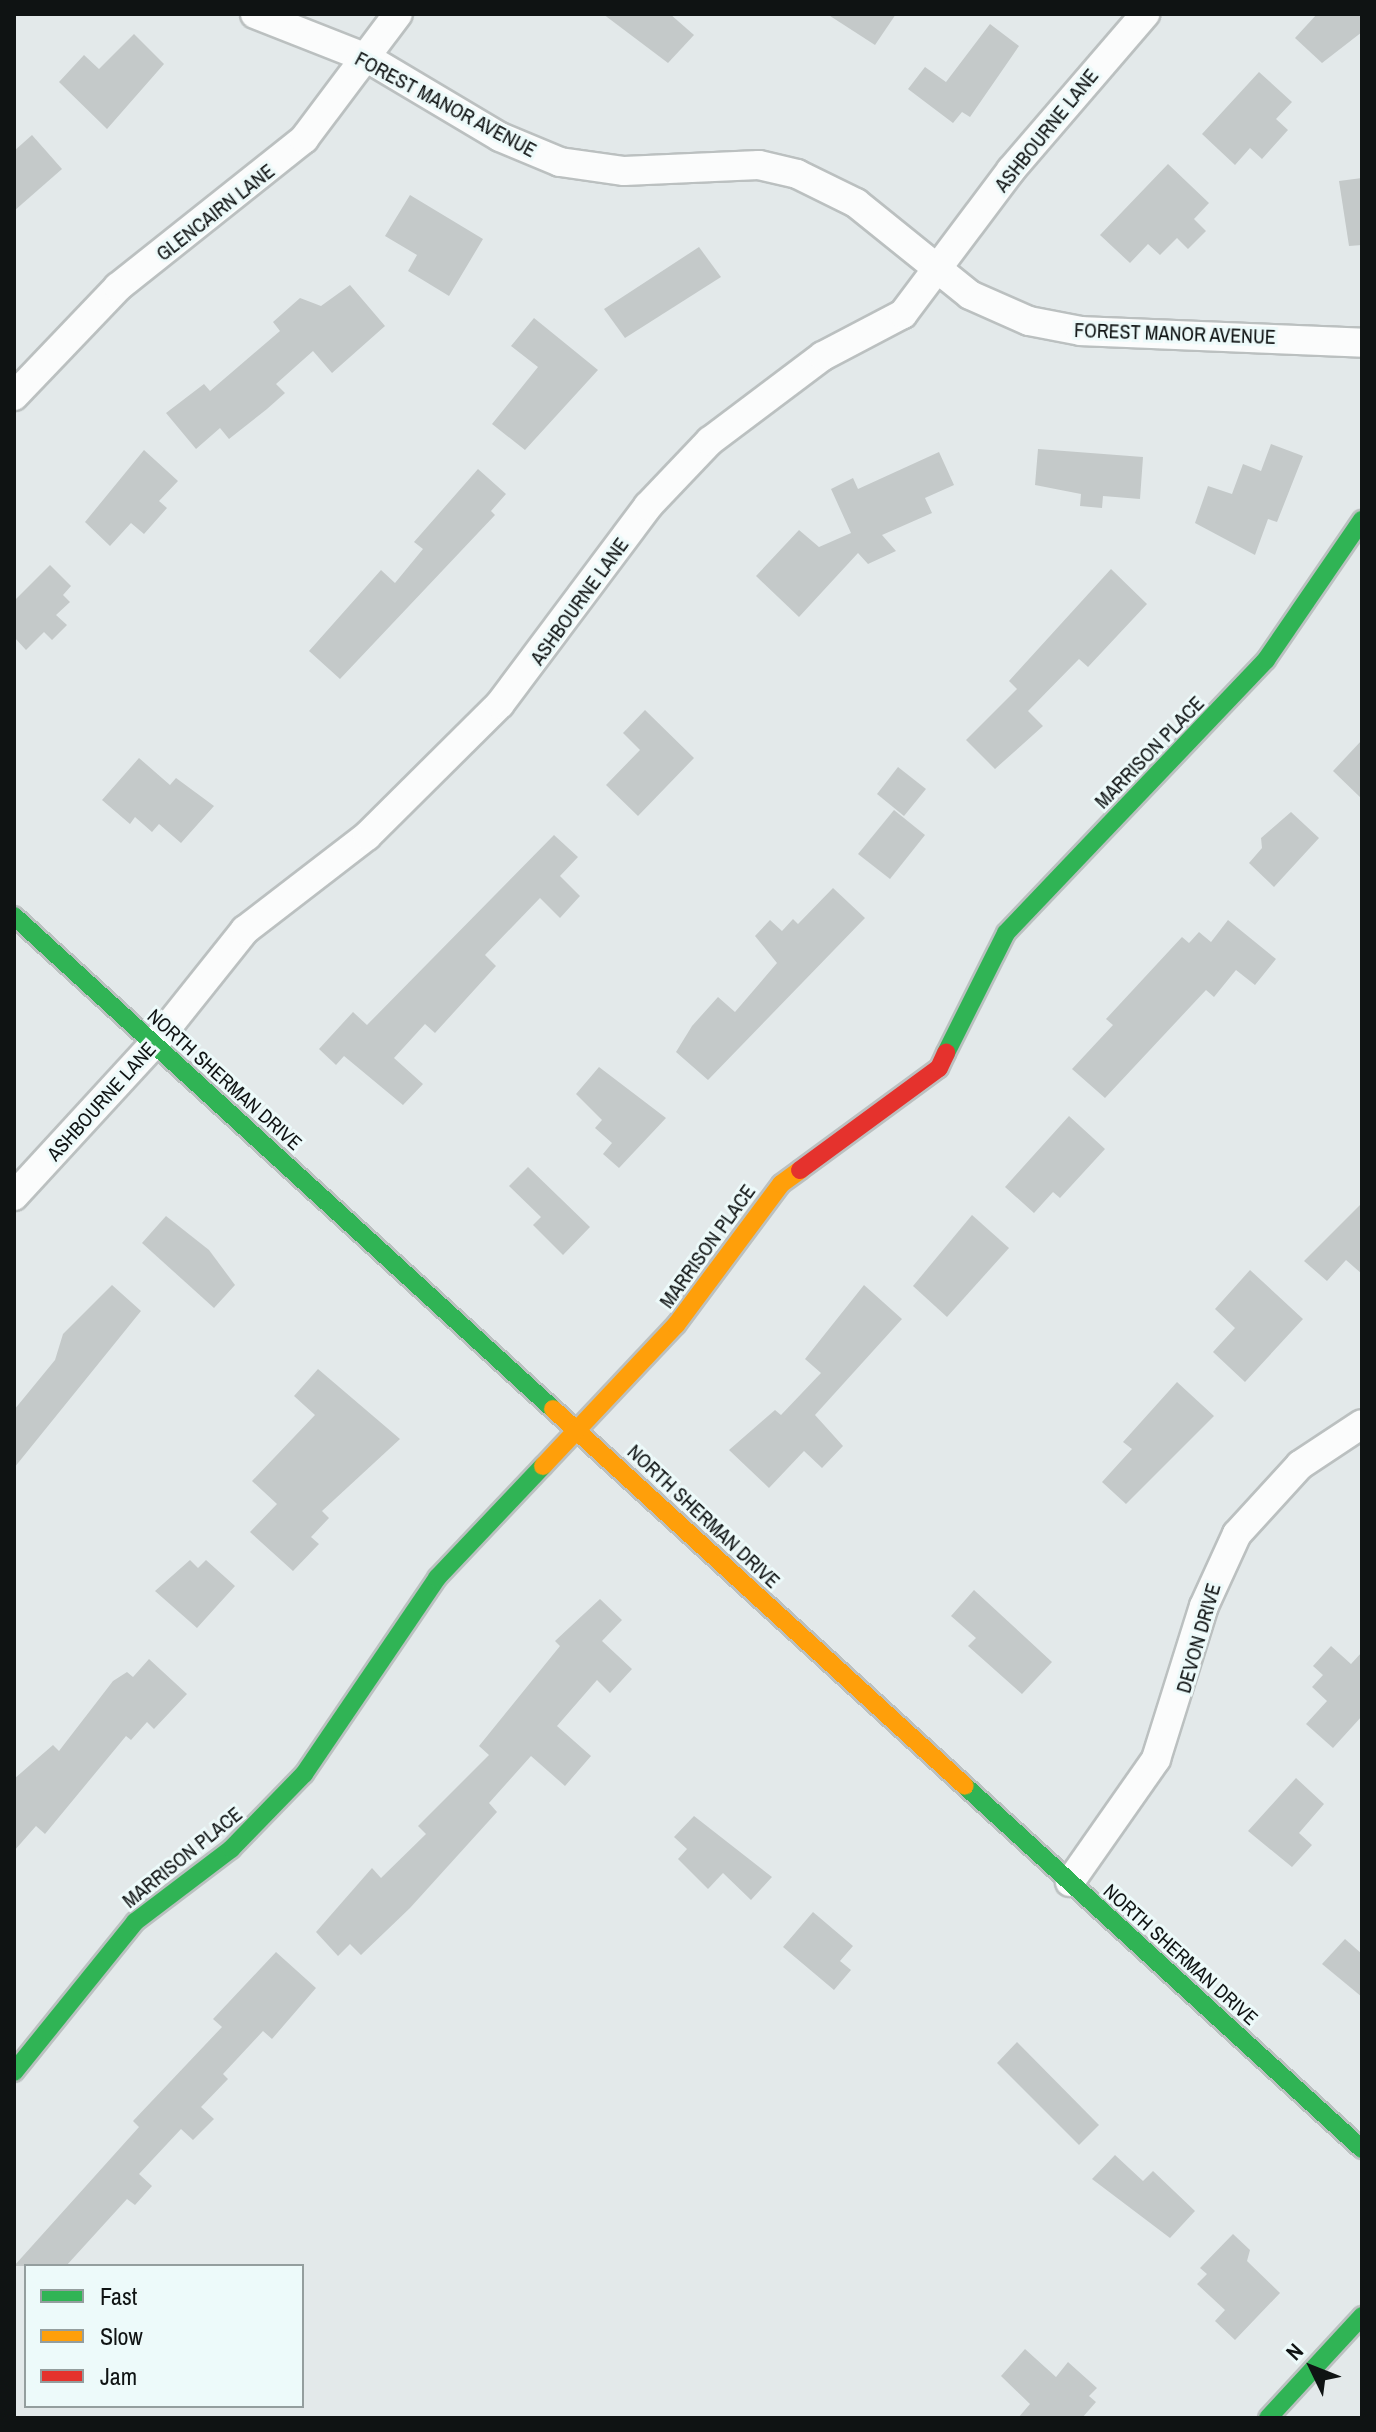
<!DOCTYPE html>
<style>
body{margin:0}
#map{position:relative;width:1376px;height:2432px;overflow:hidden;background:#e3e9ea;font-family:"Archivo Narrow",sans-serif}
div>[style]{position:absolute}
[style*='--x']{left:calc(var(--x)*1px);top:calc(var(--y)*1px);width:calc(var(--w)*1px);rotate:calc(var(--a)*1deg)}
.building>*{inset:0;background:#c4c9c9}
.roads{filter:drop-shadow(2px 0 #bbc0c0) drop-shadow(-2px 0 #bbc0c0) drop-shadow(0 2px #bbc0c0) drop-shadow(0 -2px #bbc0c0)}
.street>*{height:28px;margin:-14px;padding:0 14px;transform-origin:14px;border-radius:14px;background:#fbfcfc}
.fast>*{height:18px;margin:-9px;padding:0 9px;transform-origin:9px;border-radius:9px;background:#30b455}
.slow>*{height:18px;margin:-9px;padding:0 9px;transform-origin:9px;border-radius:9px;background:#ff9f0a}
.jam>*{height:18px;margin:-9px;padding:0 9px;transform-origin:9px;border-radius:9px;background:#e5322d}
span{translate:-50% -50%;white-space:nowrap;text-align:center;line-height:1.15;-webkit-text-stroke:6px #edfafa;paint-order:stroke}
.street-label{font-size:20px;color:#0f1313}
.frame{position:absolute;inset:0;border:16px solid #0f1313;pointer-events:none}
.legend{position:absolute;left:24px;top:2264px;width:280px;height:144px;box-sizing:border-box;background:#edfafa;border:2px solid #949e9e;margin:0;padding:10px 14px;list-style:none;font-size:24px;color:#0f1313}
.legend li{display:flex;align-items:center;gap:16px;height:40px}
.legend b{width:40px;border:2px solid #949e9e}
.north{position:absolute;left:1272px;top:2328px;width:80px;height:80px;-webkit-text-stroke:6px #edfafa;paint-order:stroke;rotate:313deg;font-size:22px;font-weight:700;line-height:32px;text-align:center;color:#0f1313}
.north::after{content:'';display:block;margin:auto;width:28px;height:36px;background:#0f1313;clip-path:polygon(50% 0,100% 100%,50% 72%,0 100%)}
</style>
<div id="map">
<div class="building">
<i style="clip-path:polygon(603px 14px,670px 14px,694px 35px,668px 63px)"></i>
<i style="clip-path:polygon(827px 14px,896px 14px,875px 45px)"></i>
<i style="clip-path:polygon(1317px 14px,1362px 14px,1362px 32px,1322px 63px,1295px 38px)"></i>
<i style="clip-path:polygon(990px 24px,1019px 46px,970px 117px,962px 112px,953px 123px,908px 89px,925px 67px,946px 82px)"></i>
<i style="clip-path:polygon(134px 34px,164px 64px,107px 129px,59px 82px,84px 55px,99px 69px)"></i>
<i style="clip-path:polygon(1259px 72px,1292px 102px,1276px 119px,1288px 130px,1262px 159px,1250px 148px,1235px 165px,1202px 134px)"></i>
<i style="clip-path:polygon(32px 135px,62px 169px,14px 211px,14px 151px)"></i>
<i style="clip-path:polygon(1168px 164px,1209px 203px,1194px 219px,1206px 231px,1188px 249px,1177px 238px,1160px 255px,1148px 244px,1130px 263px,1100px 235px)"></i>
<i style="clip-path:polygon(1362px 178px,1362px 245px,1349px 246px,1339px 181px)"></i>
<i style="clip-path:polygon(410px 195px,483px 239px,449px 296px,408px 271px,417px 255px,385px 236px)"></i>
<i style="clip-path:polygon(699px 247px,721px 277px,625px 338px,604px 309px)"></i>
<i style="clip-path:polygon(350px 285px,385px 326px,332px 373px,313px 351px,276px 384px,285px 393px,267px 409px,229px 439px,220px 428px,196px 449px,166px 413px,204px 384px,210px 391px,280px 331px,273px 322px,300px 298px,321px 306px)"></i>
<i style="clip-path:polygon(534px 318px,598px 370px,525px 450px,492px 424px,538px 367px,511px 346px)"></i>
<i style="clip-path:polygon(1271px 444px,1303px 456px,1277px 522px,1268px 519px,1255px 555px,1195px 523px,1208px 486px,1232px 494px,1243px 464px,1261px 471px)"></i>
<i style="clip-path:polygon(1038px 449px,1143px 457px,1140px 499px,1103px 496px,1102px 508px,1080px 506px,1081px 494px,1035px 485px)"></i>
<i style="clip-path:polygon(144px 450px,178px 481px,159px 501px,167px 508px,144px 534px,131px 523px,110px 546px,85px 522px)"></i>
<i style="clip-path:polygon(939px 452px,954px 485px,925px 498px,932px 513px,882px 535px,896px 551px,868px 564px,858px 553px,799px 617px,756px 576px,799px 530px,819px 547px,851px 533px,831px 489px,853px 478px,858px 489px)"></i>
<i style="clip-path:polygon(478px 469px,506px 494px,491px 511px,495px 515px,340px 679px,309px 651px,381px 570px,395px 583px,423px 549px,414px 542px)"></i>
<i style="clip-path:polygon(50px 565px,71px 586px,63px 595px,70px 602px,56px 615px,67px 625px,52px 640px,44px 632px,26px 650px,14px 637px,14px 601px)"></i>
<i style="clip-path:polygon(1111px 569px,1147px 604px,1088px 667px,1079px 659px,1028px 711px,1043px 726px,995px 769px,966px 740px,1017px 689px,1009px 681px)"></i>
<i style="clip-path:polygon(645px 710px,694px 758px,638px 816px,606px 785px,640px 750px,623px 733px)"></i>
<i style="clip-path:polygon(1362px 740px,1362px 799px,1333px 771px)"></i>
<i style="clip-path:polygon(139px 758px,170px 785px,176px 778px,214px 806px,181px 843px,159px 824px,152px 832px,135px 817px,130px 824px,102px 800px)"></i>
<i style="clip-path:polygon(898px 767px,926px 789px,904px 816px,877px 794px)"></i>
<i style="clip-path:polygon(894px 810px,925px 835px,890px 879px,858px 854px)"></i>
<i style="clip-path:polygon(1291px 812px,1319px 838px,1274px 887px,1249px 863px,1262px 848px,1261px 838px)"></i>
<i style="clip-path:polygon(554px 835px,578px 857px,560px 876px,580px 896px,560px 918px,540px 898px,485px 955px,496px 966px,435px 1033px,425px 1024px,394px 1058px,423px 1084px,403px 1105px,344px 1056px,336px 1065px,319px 1049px,353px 1012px,367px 1025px)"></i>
<i style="clip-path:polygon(833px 888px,865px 918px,708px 1080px,676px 1052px,692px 1026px,718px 997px,735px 1012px,777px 963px,755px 936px,770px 920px,782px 931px,793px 919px,798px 924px)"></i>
<i style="clip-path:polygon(1228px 920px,1276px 959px,1255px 985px,1236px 970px,1214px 997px,1206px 990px,1105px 1098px,1072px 1069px,1113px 1025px,1106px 1019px,1182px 937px,1189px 943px,1199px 932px,1211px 942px)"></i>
<i style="clip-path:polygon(599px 1067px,666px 1118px,619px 1168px,603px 1154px,612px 1143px,595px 1128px,602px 1120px,576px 1094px)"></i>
<i style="clip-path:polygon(1069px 1116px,1105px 1149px,1060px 1198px,1053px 1192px,1034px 1213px,1005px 1187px)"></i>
<i style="clip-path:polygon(528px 1167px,590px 1227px,563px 1255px,533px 1225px,541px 1217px,509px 1186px)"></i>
<i style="clip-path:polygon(1362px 1203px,1362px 1274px,1346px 1260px,1327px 1281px,1304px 1261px)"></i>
<i style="clip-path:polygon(972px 1215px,1009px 1248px,947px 1317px,913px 1286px)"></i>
<i style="clip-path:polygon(166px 1216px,209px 1250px,235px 1285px,214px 1308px,142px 1243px)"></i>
<i style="clip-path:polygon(1250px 1270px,1303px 1319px,1245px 1382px,1213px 1352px,1235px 1328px,1215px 1309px)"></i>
<i style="clip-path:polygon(112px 1285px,141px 1311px,14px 1468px,14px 1410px,55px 1360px,63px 1334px)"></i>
<i style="clip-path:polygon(864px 1285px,902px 1319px,815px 1415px,843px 1446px,822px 1468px,804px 1451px,769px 1488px,729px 1450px,775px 1410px,781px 1415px,821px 1373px,805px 1359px)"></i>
<i style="clip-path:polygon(318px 1369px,400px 1439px,322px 1511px,329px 1518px,311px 1537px,319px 1544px,293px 1571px,250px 1532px,277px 1504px,252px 1481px,315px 1415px,294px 1396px)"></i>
<i style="clip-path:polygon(1177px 1382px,1214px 1416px,1126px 1504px,1102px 1482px,1132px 1449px,1123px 1442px)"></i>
<i style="clip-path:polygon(190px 1560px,198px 1568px,206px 1560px,235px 1586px,197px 1628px,155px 1591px)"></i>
<i style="clip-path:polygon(974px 1590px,1052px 1662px,1022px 1694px,968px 1646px,976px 1638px,951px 1616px)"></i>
<i style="clip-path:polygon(600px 1599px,622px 1620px,602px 1641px,632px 1669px,610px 1693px,597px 1680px,557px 1726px,591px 1756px,565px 1786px,531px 1756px,489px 1803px,497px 1812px,410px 1908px,361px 1955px,350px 1944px,338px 1956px,316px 1932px,372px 1868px,381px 1878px,426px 1834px,418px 1826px,489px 1755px,479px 1746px,560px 1646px,555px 1641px)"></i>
<i style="clip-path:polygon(1331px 1646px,1351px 1664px,1362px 1652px,1362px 1716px,1333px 1748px,1306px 1724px,1327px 1701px,1312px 1687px,1323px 1675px,1313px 1666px)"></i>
<i style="clip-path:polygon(149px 1659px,187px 1694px,154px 1729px,147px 1722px,131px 1740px,126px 1736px,45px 1834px,36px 1826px,14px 1851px,14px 1779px,53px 1745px,59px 1751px,113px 1681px,127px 1672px,133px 1677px)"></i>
<i style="clip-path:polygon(1296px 1778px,1324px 1804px,1299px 1833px,1312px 1845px,1292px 1867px,1248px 1831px)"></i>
<i style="clip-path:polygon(694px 1816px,772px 1877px,751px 1900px,723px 1873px,708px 1889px,678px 1859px,687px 1849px,674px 1837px)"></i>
<i style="clip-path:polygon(813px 1912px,853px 1946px,840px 1961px,851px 1970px,834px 1990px,783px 1947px)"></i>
<i style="clip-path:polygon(1345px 1939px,1362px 1954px,1362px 1997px,1322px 1964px)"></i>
<i style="clip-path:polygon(276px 1952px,316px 1988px,272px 2039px,263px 2031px,223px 2074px,228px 2079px,201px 2107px,214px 2119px,193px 2140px,181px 2129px,139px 2174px,152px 2186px,135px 2205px,127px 2199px,66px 2266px,14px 2266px,139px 2127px,133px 2121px,222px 2027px,213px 2019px)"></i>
<i style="clip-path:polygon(1017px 2042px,1099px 2125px,1079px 2145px,997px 2063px)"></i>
<i style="clip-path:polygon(1115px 2155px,1143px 2181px,1153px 2171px,1195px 2211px,1170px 2238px,1092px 2179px)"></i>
<i style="clip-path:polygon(1233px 2234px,1250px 2250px,1247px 2261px,1280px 2293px,1235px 2340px,1215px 2321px,1225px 2310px,1197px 2284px,1207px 2274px,1200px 2268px)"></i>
<i style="clip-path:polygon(1025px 2349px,1056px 2377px,1068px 2362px,1097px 2388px,1089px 2396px,1096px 2402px,1082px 2418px,1018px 2418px,1030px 2404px,1001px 2376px)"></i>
</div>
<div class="roads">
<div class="street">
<i style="--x:255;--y:14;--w:123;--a:21.5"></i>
<i style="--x:369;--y:59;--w:152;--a:30.8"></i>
<i style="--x:500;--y:137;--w:65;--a:22.6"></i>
<i style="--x:560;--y:162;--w:65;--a:8"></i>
<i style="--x:624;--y:171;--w:135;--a:-2.5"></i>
<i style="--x:759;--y:165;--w:39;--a:13"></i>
<i style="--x:797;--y:174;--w:66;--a:26.2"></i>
<i style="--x:856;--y:203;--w:146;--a:38.9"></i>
<i style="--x:970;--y:295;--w:64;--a:23.8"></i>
<i style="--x:1029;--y:321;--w:53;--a:10.9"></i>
<i style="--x:1081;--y:331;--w:281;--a:2.4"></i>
<i style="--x:14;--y:396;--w:151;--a:-46.3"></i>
<i style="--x:118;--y:287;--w:238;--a:-38.5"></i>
<i style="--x:304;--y:139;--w:156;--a:-53.1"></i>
<i style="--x:14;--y:1196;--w:207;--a:-47.4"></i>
<i style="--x:154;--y:1044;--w:146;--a:-51.4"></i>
<i style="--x:245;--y:930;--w:154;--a:-37.6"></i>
<i style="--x:367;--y:836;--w:187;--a:-44.8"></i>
<i style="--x:500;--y:704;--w:247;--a:-53.2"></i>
<i style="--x:648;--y:506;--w:90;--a:-46.4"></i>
<i style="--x:710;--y:441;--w:141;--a:-37"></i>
<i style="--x:823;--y:356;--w:90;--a:-27.7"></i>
<i style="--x:903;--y:314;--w:180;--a:-53.1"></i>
<i style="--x:1011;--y:170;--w:206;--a:-49.3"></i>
<i style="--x:1070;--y:1882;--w:150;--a:-55"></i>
<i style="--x:1156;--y:1759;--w:160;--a:-72.6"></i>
<i style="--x:1204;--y:1606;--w:79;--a:-65.4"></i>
<i style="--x:1237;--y:1534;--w:93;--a:-47.6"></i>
<i style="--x:1300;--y:1465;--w:74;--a:-33.5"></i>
</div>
<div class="fast">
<i style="--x:14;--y:916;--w:730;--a:42.45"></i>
<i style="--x:946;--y:1053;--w:134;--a:-63.4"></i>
<i style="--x:1006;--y:933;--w:377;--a:-46.4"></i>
<i style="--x:1266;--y:660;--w:170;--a:-55.6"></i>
<i style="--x:965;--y:1786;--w:538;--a:42.44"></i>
<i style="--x:14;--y:2072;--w:193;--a:-51.1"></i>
<i style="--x:135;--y:1922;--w:121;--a:-37.2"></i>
<i style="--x:231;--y:1849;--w:105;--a:-45.8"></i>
<i style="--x:304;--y:1774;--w:237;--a:-55.8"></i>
<i style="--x:437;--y:1578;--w:154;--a:-46.6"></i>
<i style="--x:1268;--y:2418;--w:139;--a:-47.3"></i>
</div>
<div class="slow">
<i style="--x:553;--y:1409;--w:558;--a:42.46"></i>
<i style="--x:543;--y:1466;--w:194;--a:-46.7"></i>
<i style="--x:676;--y:1325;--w:176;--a:-53.3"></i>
<i style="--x:781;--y:1184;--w:24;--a:-36"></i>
</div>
<div class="jam">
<i style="--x:800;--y:1170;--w:172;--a:-36.3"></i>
<i style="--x:939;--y:1068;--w:17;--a:-65"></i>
</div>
</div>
<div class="street-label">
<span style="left:446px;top:104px;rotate:28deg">FOREST MANOR AVENUE</span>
<span style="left:1046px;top:130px;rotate:-51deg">ASHBOURNE LANE</span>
<span style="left:215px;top:212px;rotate:-38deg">GLENCAIRN LANE</span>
<span style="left:1175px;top:333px;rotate:2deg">FOREST MANOR AVENUE</span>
<span style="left:579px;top:601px;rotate:-54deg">ASHBOURNE LANE</span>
<span style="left:1149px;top:752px;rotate:-46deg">MARRISON PLACE</span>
<span style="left:225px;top:1079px;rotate:42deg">NORTH SHERMAN DRIVE</span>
<span style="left:101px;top:1101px;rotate:-48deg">ASHBOURNE LANE</span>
<span style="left:707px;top:1246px;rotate:-54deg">MARRISON PLACE</span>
<span style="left:704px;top:1516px;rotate:43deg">NORTH SHERMAN DRIVE</span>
<span style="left:1198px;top:1638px;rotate:-74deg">DEVON DRIVE</span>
<span style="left:182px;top:1857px;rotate:-39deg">MARRISON PLACE</span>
<span style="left:1181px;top:1954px;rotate:42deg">NORTH SHERMAN DRIVE</span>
</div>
<div class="frame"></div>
<ul class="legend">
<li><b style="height:10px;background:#30b455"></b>Fast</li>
<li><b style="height:10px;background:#ff9f0a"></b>Slow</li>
<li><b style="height:10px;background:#e5322d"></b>Jam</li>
</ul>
<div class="north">N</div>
</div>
